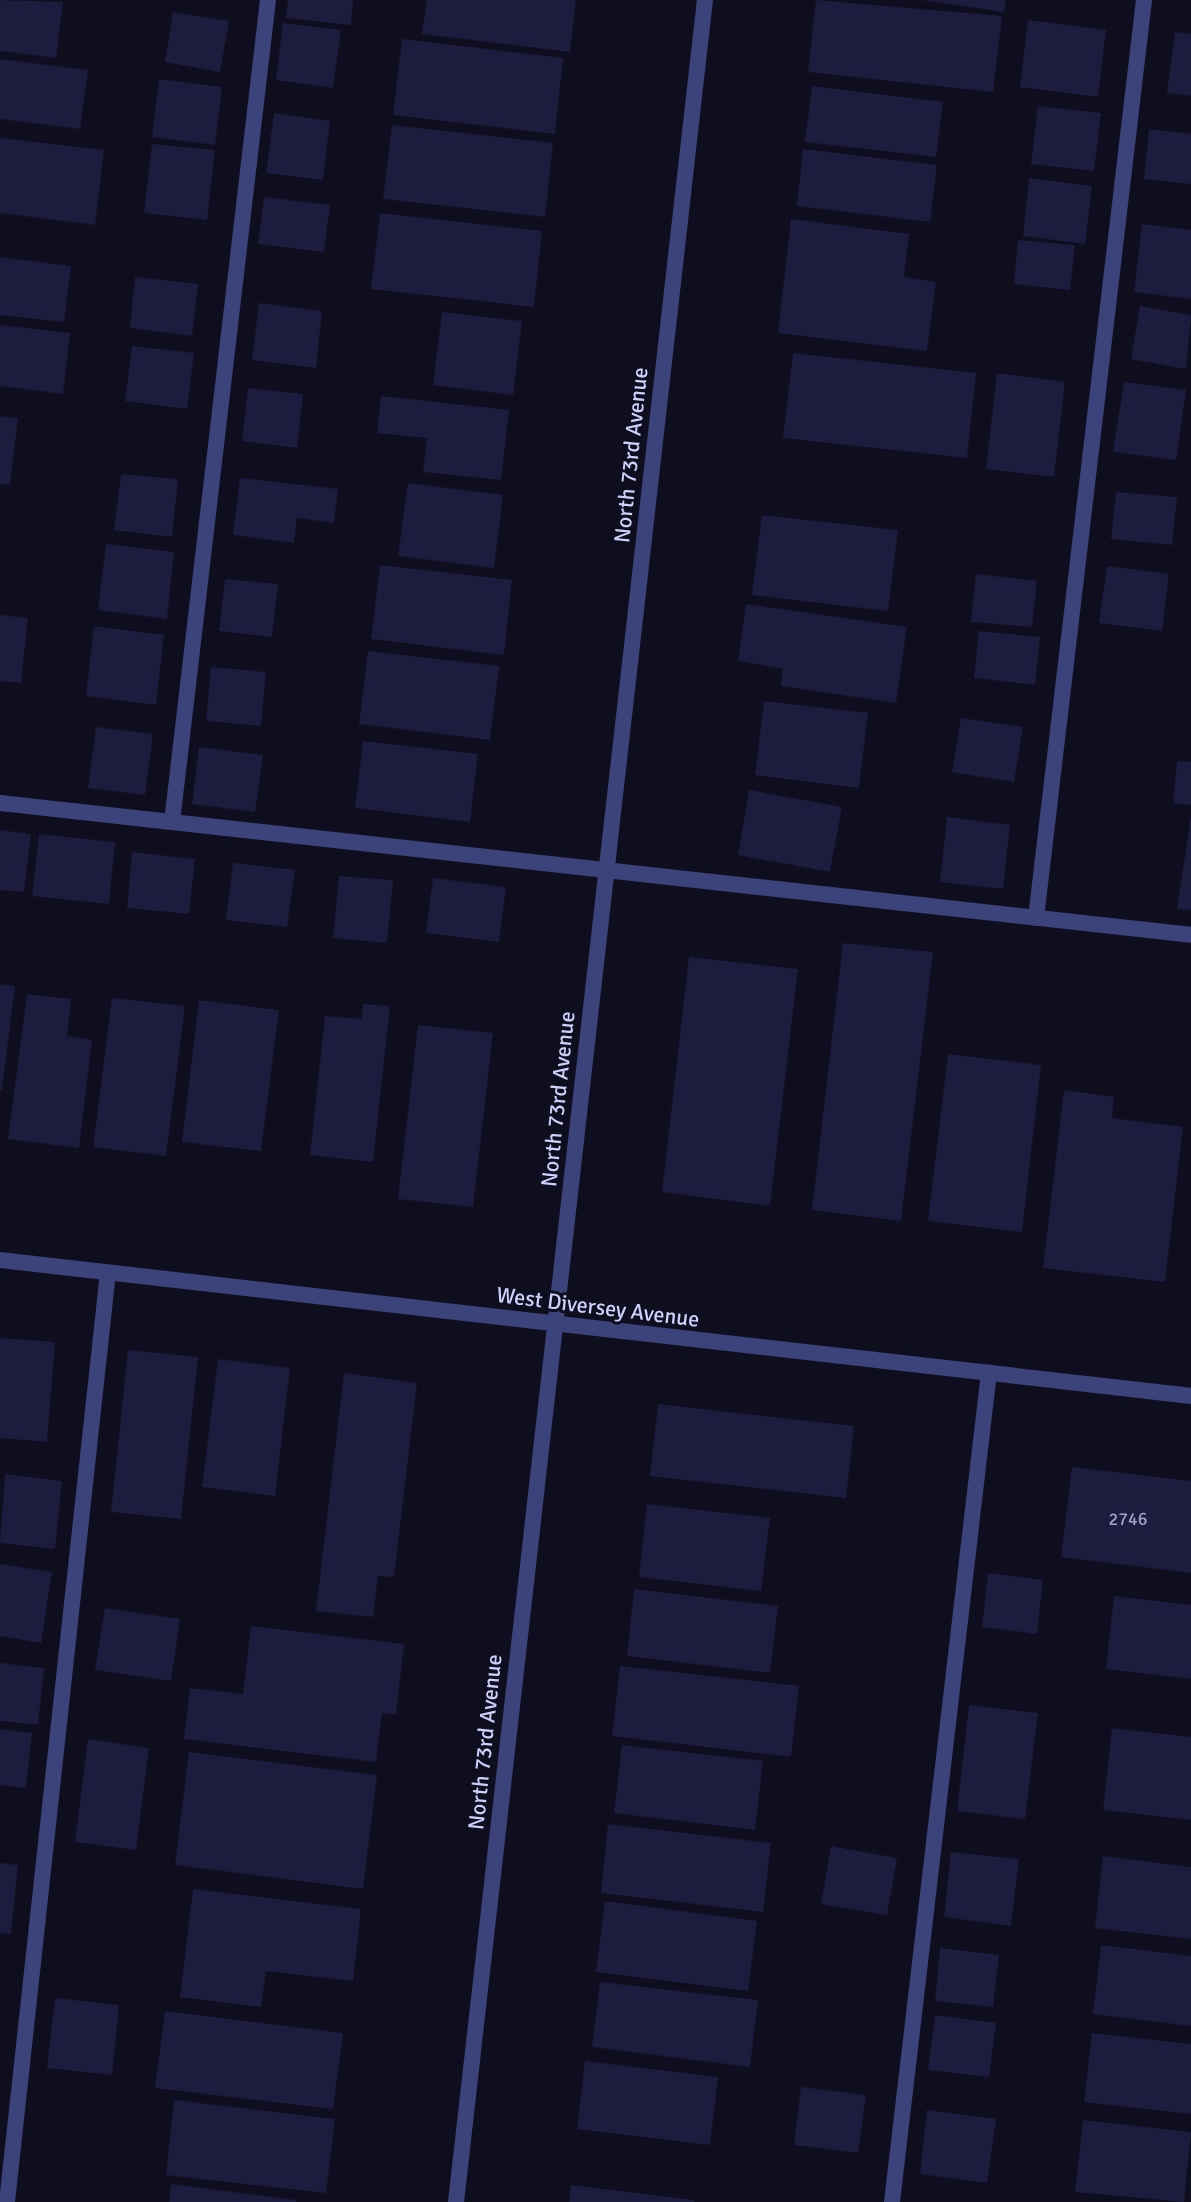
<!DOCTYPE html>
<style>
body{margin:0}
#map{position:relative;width:1191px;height:2202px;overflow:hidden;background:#0e0e1e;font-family:Signika,sans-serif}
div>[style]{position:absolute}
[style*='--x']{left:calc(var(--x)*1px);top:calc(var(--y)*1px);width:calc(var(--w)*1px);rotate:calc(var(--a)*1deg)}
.building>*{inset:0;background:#1d1b3e}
.service>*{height:16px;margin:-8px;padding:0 8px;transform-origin:8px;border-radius:8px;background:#3c427a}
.minor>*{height:16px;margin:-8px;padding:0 8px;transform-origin:8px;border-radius:8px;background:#3c427a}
span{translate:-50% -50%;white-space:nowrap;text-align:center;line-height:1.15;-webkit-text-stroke:6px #0e0e1e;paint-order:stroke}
.number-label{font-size:18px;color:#a2a2cc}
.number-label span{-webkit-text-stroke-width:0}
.street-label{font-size:22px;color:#cecffc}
</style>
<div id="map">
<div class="building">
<i style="clip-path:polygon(0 0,63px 2px,56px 58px,0 51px)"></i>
<i style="clip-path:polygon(288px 0,353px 0,351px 25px,286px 18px)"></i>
<i style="clip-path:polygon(427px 0,576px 0,570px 52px,422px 34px)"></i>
<i style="clip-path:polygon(816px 0,1002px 16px,993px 92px,808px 72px)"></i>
<i style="clip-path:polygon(921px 0,1006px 0,1004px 12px)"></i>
<i style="clip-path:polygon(173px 12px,229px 21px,220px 72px,165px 62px)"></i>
<i style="clip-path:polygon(1028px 20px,1106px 30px,1098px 97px,1020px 87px)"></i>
<i style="clip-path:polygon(283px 23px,341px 30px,333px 88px,276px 80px)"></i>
<i style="clip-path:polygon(1175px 32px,1191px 34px,1191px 96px,1167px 93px)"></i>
<i style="clip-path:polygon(402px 39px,563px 58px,555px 134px,393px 115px)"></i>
<i style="clip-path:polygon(0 59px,88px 70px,80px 129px,0 119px)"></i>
<i style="clip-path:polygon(159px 79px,222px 87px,215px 145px,152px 137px)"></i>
<i style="clip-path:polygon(812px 86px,943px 102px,936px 157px,805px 142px)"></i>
<i style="clip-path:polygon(1038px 106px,1101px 113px,1094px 171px,1031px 164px)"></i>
<i style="clip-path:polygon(274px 113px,330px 121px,323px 180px,266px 173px)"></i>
<i style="clip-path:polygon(392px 125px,553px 143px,545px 217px,383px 199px)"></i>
<i style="clip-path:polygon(1149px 129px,1191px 134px,1191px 184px,1144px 179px)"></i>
<i style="clip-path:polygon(0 138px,104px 150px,95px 225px,0 213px)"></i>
<i style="clip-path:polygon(152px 144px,215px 150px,207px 220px,144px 213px)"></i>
<i style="clip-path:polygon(803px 149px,937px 165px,930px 222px,797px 206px)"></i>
<i style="clip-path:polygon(1029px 178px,1092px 186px,1085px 244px,1023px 236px)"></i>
<i style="clip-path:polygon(264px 197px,330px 205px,324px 252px,258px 244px)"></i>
<i style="clip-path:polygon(380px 213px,542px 231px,534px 307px,371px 289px)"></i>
<i style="clip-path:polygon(791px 219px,909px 234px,904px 277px,936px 282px,927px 351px,778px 333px)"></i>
<i style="clip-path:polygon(1142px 224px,1191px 230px,1191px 299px,1134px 292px)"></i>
<i style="clip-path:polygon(1018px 240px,1075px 245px,1070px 290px,1014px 284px)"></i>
<i style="clip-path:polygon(0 257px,71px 266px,64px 322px,0 315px)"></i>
<i style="clip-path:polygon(135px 277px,198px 284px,192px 336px,130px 328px)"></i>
<i style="clip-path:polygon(259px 303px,322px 311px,316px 368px,252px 360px)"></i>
<i style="clip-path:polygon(1140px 306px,1191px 315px,1186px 369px,1131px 359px)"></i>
<i style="clip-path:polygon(442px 312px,522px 321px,513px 395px,433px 385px)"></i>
<i style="clip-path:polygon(0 325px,70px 333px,63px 394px,0 386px)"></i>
<i style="clip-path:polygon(132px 346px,194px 353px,187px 409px,125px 401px)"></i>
<i style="clip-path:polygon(793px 353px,976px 373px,967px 458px,783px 438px)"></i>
<i style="clip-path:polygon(997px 373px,1065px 382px,1054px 477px,986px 469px)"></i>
<i style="clip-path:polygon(1124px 382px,1186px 390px,1176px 460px,1113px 452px)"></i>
<i style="clip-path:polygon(248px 388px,303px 394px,297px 448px,242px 441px)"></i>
<i style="clip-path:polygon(381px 396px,509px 410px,501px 480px,423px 472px,427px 438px,377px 433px)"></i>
<i style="clip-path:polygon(0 416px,18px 418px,10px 485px,0 484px)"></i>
<i style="clip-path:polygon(121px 474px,178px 479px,172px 537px,114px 530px)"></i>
<i style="clip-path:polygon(240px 478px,338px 489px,334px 523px,297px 518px,294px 543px,233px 535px)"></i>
<i style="clip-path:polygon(408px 483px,503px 495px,494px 568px,398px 556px)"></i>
<i style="clip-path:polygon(1116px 492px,1177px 497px,1172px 545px,1111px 539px)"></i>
<i style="clip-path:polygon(762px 515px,898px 530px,888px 611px,752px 595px)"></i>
<i style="clip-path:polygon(106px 544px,174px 552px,167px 619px,98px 610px)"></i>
<i style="clip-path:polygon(380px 565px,512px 580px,504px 655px,371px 639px)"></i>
<i style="clip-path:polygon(1107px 566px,1169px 574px,1162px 631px,1099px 623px)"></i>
<i style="clip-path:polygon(976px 574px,1037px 581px,1032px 627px,971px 622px)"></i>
<i style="clip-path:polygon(225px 579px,278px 584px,272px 637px,219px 631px)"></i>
<i style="clip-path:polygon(746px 604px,907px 627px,896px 703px,781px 686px,783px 669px,738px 661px)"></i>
<i style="clip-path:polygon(0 615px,28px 618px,21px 683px,0 681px)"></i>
<i style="clip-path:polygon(94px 626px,164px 635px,156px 705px,86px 696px)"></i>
<i style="clip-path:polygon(979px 631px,1040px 637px,1035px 685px,974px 678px)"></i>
<i style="clip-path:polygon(368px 651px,499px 666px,490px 740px,359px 724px)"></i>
<i style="clip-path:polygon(211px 667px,266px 672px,261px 726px,206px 721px)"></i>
<i style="clip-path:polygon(764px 701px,868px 713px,859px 788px,755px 775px)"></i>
<i style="clip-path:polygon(961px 718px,1023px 727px,1014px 782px,952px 772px)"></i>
<i style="clip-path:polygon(96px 727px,153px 734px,145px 795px,88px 788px)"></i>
<i style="clip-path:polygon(363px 741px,478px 754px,470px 822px,355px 808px)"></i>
<i style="clip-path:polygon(199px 747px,263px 755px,255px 812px,192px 804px)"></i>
<i style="clip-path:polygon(1177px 761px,1191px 762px,1191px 805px,1173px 803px)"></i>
<i style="clip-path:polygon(749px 790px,842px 807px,830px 872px,738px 855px)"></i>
<i style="clip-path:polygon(1191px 816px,1191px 910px,1177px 909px)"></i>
<i style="clip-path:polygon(947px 817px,1010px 825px,1003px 889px,940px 882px)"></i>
<i style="clip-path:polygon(0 830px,31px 834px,24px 892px,0 890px)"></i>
<i style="clip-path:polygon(39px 834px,115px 842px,109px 904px,32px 896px)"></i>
<i style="clip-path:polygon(132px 852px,195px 859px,189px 914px,127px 908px)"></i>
<i style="clip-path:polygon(233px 863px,295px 870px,287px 927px,226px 920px)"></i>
<i style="clip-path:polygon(339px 876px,393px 880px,387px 943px,333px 938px)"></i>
<i style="clip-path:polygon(433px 878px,506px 887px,499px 942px,426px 933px)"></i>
<i style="clip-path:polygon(843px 943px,933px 952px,901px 1221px,812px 1210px)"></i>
<i style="clip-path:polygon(689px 957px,798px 969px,770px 1206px,662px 1192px)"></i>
<i style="clip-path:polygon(0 984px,15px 986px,2px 1090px,0 1090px)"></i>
<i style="clip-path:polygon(27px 994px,71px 999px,67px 1036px,92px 1040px,79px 1148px,8px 1139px)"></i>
<i style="clip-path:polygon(112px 998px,185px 1006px,166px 1156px,93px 1147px)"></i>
<i style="clip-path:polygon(199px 1000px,279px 1010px,261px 1151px,182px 1142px)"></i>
<i style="clip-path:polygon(363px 1004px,390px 1006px,373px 1162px,310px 1155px,325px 1016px,362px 1019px)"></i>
<i style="clip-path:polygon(418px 1025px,493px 1033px,473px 1207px,398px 1199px)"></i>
<i style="clip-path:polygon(948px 1054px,1041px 1065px,1022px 1232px,928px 1221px)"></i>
<i style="clip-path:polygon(1064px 1090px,1114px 1097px,1112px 1118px,1183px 1127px,1165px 1282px,1043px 1268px)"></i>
<i style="clip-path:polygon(0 1338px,55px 1342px,47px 1442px,0 1438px)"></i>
<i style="clip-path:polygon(128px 1350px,198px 1357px,181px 1519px,111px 1512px)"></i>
<i style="clip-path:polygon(218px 1359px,290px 1368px,275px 1496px,202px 1487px)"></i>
<i style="clip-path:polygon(344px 1373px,417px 1383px,394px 1577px,378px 1576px,373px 1617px,316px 1611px)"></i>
<i style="clip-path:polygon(658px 1404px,854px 1426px,846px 1498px,650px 1476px)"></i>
<i style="clip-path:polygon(1072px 1467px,1191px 1481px,1191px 1573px,1061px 1557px)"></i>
<i style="clip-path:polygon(5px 1474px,62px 1481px,55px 1549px,0 1543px)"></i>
<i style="clip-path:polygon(647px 1504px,770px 1518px,761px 1591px,639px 1577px)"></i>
<i style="clip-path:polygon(0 1564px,52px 1572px,41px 1643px,0 1636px)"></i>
<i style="clip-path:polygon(988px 1573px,1043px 1580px,1037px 1634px,982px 1627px)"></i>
<i style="clip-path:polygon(634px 1589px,778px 1606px,770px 1673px,627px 1656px)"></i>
<i style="clip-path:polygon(1114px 1596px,1191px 1605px,1191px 1679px,1106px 1669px)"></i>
<i style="clip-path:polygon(105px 1608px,180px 1619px,171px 1681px,95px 1670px)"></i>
<i style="clip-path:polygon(251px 1626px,404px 1644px,396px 1715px,382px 1713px,376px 1762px,184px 1739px,190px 1688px,243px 1694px)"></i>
<i style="clip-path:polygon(0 1663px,44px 1668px,38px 1725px,0 1721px)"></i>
<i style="clip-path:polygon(620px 1666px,799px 1686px,791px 1757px,612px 1736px)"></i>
<i style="clip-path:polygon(969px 1705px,1038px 1713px,1025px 1819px,957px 1811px)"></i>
<i style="clip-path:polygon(1112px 1728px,1191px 1737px,1191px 1820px,1103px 1810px)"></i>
<i style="clip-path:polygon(0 1729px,32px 1733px,26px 1788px,0 1785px)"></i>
<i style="clip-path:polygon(88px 1739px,149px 1748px,136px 1850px,75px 1842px)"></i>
<i style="clip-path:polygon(622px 1745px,763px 1761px,755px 1830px,614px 1813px)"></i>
<i style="clip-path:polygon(189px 1752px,377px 1775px,363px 1889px,175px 1865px)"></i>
<i style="clip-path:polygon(608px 1824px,771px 1843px,763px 1912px,601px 1893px)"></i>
<i style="clip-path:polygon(831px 1846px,897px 1858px,887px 1915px,821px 1904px)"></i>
<i style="clip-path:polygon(951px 1852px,1019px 1859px,1011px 1926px,944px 1917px)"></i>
<i style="clip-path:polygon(1103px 1856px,1191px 1867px,1191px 1939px,1095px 1928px)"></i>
<i style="clip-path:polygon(0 1863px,18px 1865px,11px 1934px,0 1933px)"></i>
<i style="clip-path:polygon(193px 1889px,361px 1909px,353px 1981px,266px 1971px,261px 2007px,180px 1997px)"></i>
<i style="clip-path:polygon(605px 1901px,757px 1921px,748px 1991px,596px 1972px)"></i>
<i style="clip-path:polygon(1101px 1945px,1191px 1956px,1191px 2026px,1093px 2014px)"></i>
<i style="clip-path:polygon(940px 1948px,999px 1955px,993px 2007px,935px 2001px)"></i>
<i style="clip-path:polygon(600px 1982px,758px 2000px,750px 2067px,592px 2047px)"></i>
<i style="clip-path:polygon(55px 1998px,119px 2005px,112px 2075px,47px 2068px)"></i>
<i style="clip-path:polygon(165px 2011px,343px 2033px,333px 2109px,155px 2088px)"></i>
<i style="clip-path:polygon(935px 2015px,996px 2023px,989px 2077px,928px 2070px)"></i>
<i style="clip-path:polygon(1092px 2033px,1191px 2044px,1191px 2114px,1084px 2102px)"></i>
<i style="clip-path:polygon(585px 2061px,718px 2077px,710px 2145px,577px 2129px)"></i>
<i style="clip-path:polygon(801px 2087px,866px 2095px,858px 2153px,794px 2145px)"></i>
<i style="clip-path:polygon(174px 2100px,335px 2119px,326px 2193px,166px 2175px)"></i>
<i style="clip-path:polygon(927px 2110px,996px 2119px,987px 2183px,920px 2174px)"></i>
<i style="clip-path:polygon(1083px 2120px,1191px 2132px,1184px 2202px,1075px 2192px)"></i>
<i style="clip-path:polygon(171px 2184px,296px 2200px,296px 2202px,169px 2202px)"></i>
<i style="clip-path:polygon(571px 2185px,694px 2200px,694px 2202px,569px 2202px)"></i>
</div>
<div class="service">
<i style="--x:0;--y:803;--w:1198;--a:6.32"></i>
<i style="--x:172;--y:822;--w:828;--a:-83.34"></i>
<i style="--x:1036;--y:918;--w:924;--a:-83.29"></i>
<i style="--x:7;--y:2202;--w:934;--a:-83.8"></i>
<i style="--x:892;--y:2202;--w:835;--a:-83.33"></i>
</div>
<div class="minor">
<i style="--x:0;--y:1260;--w:1199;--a:6.51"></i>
<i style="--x:456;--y:2202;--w:2216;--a:-83.55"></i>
</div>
<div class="number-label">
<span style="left:1128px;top:1519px">2746</span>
</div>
<div class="street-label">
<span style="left:631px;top:455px;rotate:-84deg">North 73rd Avenue</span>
<span style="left:558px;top:1099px;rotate:-84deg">North 73rd Avenue</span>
<span style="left:598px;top:1307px;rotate:7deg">West Diversey Avenue</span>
<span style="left:485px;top:1742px;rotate:-84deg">North 73rd Avenue</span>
</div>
</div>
